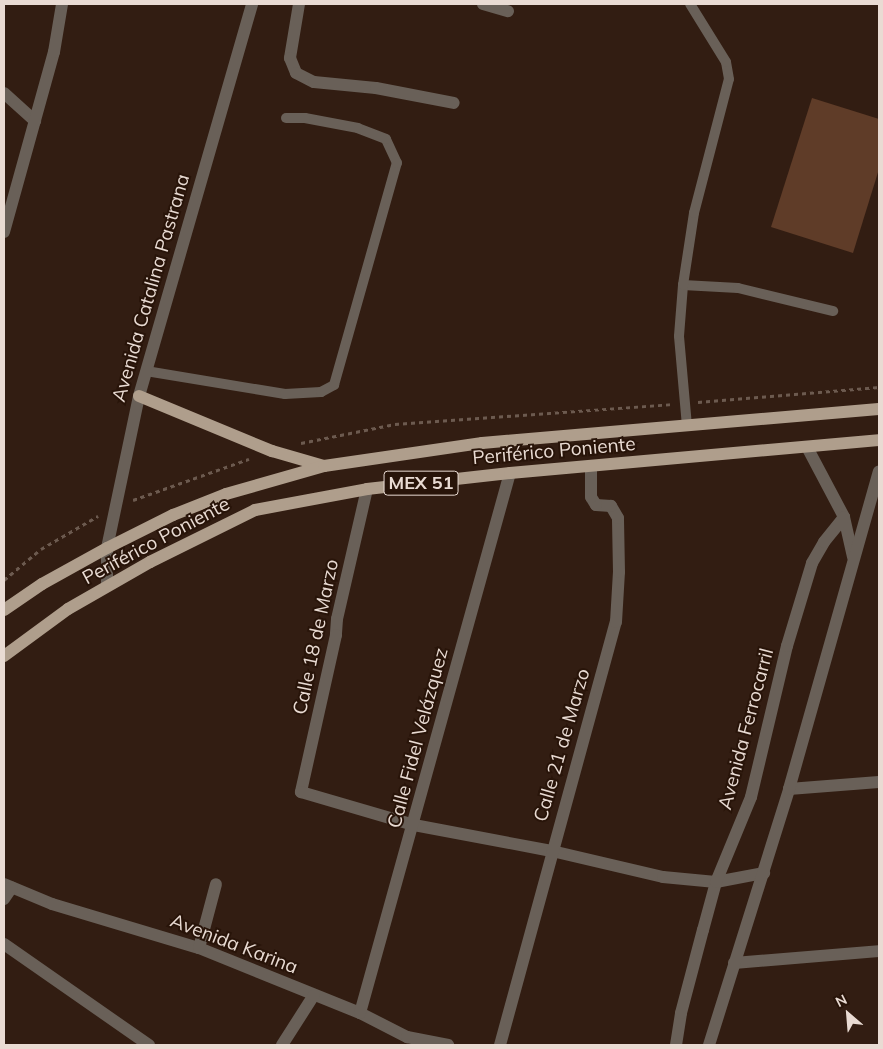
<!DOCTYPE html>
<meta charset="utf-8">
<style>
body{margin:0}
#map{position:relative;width:883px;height:1049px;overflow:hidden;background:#321d12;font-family:Mulish,sans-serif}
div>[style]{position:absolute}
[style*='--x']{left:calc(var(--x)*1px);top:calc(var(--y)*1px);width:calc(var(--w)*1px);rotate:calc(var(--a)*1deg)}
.building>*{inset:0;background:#5f3c28}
.path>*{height:3px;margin-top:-1.5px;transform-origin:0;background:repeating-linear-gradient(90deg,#6c5a4f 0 4px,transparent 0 8px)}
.lane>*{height:10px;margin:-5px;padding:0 5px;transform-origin:5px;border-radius:5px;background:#696058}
.street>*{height:12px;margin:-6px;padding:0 6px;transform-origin:6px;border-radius:6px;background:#696058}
.primary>*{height:12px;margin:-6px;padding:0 6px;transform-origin:6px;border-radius:6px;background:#af9e8c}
span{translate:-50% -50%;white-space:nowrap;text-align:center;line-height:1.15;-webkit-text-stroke:4px #281409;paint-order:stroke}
.shield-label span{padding:1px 4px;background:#281409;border:1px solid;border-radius:4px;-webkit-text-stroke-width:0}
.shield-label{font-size:18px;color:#e9dbd3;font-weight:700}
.street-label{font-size:19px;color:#e9dbd3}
.frame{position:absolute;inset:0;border:5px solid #e9dbd3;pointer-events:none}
.north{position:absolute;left:823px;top:989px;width:50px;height:50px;-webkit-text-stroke:4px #281409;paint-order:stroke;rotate:333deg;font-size:14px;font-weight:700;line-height:20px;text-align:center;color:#e9dbd3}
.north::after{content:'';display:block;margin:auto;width:18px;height:22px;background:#e9dbd3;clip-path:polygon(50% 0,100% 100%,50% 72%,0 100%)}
</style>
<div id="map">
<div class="building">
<i style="clip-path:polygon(812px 98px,879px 119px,879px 169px,853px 253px,771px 227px)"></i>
</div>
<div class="path">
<i style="--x:698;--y:402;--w:182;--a:-4.7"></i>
<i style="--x:301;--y:443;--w:96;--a:-11.4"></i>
<i style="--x:395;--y:424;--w:278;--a:-4.1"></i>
<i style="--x:133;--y:500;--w:123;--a:-19.5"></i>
<i style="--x:4;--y:580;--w:48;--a:-40"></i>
<i style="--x:41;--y:549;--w:66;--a:-30.1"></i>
</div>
<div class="lane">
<i style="--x:683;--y:285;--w:55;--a:3.1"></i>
<i style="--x:738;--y:288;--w:98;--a:13.6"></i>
<i style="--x:146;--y:371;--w:141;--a:9.4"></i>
<i style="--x:285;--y:394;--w:36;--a:-3"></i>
<i style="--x:321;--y:392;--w:15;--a:-28"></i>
<i style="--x:334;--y:385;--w:231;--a:-74.2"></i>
<i style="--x:397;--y:163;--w:26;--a:-115"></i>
<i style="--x:386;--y:139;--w:30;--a:-159"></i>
<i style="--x:358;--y:128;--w:54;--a:-169.3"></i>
<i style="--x:305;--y:118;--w:19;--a:180"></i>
<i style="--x:687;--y:426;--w:90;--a:-95.1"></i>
<i style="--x:679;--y:336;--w:51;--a:-85.5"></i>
<i style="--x:683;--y:285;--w:73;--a:-81.3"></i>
<i style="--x:694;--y:213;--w:138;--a:-75.4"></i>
<i style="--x:729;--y:79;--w:17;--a:-100"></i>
<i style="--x:726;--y:62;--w:68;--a:-121.8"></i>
</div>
<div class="street">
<i style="--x:299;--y:4;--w:55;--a:99.5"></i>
<i style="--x:290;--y:58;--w:16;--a:68"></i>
<i style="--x:296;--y:73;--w:20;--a:27"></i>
<i style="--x:314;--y:82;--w:62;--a:5.5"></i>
<i style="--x:376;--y:88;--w:79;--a:10.9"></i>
<i style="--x:483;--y:4;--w:26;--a:16"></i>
<i style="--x:4;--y:93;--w:42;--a:42.1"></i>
<i style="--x:4;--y:232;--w:187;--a:-74.5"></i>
<i style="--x:54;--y:52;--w:49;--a:-80.5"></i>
<i style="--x:807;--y:447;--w:79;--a:62.1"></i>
<i style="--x:844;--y:517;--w:41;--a:77.3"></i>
<i style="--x:367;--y:489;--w:133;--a:103"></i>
<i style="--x:337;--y:619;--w:16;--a:94"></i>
<i style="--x:336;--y:635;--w:161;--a:102.6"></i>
<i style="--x:301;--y:792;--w:118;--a:16.3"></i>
<i style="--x:414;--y:825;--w:140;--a:10.7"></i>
<i style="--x:552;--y:851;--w:114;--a:13.2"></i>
<i style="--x:663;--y:877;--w:53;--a:5.4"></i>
<i style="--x:716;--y:882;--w:49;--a:-10.6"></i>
<i style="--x:107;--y:586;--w:38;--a:-90"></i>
<i style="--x:107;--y:548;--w:155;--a:-78.1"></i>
<i style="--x:139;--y:396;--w:408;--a:-73.9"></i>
<i style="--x:789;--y:789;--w:90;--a:-4.4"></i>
<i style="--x:4;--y:884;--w:52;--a:22.6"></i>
<i style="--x:52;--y:904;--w:153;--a:16.7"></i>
<i style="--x:199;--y:948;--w:174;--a:22"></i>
<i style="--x:360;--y:1013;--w:53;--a:27.1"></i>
<i style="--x:407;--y:1037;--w:42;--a:11"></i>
<i style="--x:4;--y:899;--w:14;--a:-56"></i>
<i style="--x:4;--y:944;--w:177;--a:34.9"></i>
<i style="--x:199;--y:948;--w:66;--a:-75.1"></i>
<i style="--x:734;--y:963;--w:145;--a:-4.7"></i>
<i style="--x:360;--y:1013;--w:560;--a:-74.48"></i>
<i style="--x:282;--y:1045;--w:59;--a:-57.4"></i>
<i style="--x:500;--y:1045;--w:439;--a:-74.7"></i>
<i style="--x:616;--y:622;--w:50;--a:-86.6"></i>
<i style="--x:619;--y:572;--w:54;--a:-91.1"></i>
<i style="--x:618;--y:518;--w:14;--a:-120"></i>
<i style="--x:611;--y:506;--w:15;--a:-176"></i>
<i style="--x:596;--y:505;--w:9;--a:-122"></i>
<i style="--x:591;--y:497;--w:31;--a:-90"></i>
<i style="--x:676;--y:1045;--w:32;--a:-81"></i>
<i style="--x:681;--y:1013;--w:86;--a:-75.2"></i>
<i style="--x:703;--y:930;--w:50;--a:-74.8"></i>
<i style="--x:716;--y:882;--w:92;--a:-67.6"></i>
<i style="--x:751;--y:797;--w:155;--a:-76.6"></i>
<i style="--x:787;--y:646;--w:87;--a:-73.2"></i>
<i style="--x:812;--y:563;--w:24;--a:-60"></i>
<i style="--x:824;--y:542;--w:32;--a:-51"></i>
<i style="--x:709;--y:1045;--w:268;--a:-72.6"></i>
<i style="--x:789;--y:789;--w:330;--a:-74.2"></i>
</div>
<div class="primary">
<i style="--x:139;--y:396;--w:144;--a:22.5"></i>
<i style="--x:272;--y:451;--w:54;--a:16.1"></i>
<i style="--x:4;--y:610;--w:46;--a:-34.4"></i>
<i style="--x:42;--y:584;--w:74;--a:-29"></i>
<i style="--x:107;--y:548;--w:74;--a:-26.6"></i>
<i style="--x:173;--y:515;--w:57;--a:-21.6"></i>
<i style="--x:226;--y:494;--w:102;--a:-15.9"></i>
<i style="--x:324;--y:466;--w:160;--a:-8.3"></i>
<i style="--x:482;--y:443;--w:398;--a:-4.9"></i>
<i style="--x:4;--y:656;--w:79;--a:-36.3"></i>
<i style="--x:68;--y:609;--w:95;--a:-29.8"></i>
<i style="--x:150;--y:562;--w:117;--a:-26.3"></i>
<i style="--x:255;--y:510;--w:114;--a:-10.6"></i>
<i style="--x:367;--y:489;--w:144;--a:-6.4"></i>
<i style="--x:510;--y:473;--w:370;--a:-5.1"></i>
</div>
<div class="shield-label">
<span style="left:421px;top:483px">MEX 51</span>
</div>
<div class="street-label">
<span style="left:151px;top:288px;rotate:-74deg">Avenida Catalina Pastrana</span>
<span style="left:554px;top:451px;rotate:-5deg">Periférico Poniente</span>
<span style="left:156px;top:541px;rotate:-28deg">Periférico Poniente</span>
<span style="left:316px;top:637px;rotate:-78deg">Calle 18 de Marzo</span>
<span style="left:746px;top:729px;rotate:-75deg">Avenida Ferrocarril</span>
<span style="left:418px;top:738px;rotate:-75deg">Calle Fidel Velázquez</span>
<span style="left:562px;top:745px;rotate:-74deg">Calle 21 de Marzo</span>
<span style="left:234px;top:944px;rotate:21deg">Avenida Karina</span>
</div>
<div class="frame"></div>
<div class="north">N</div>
</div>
